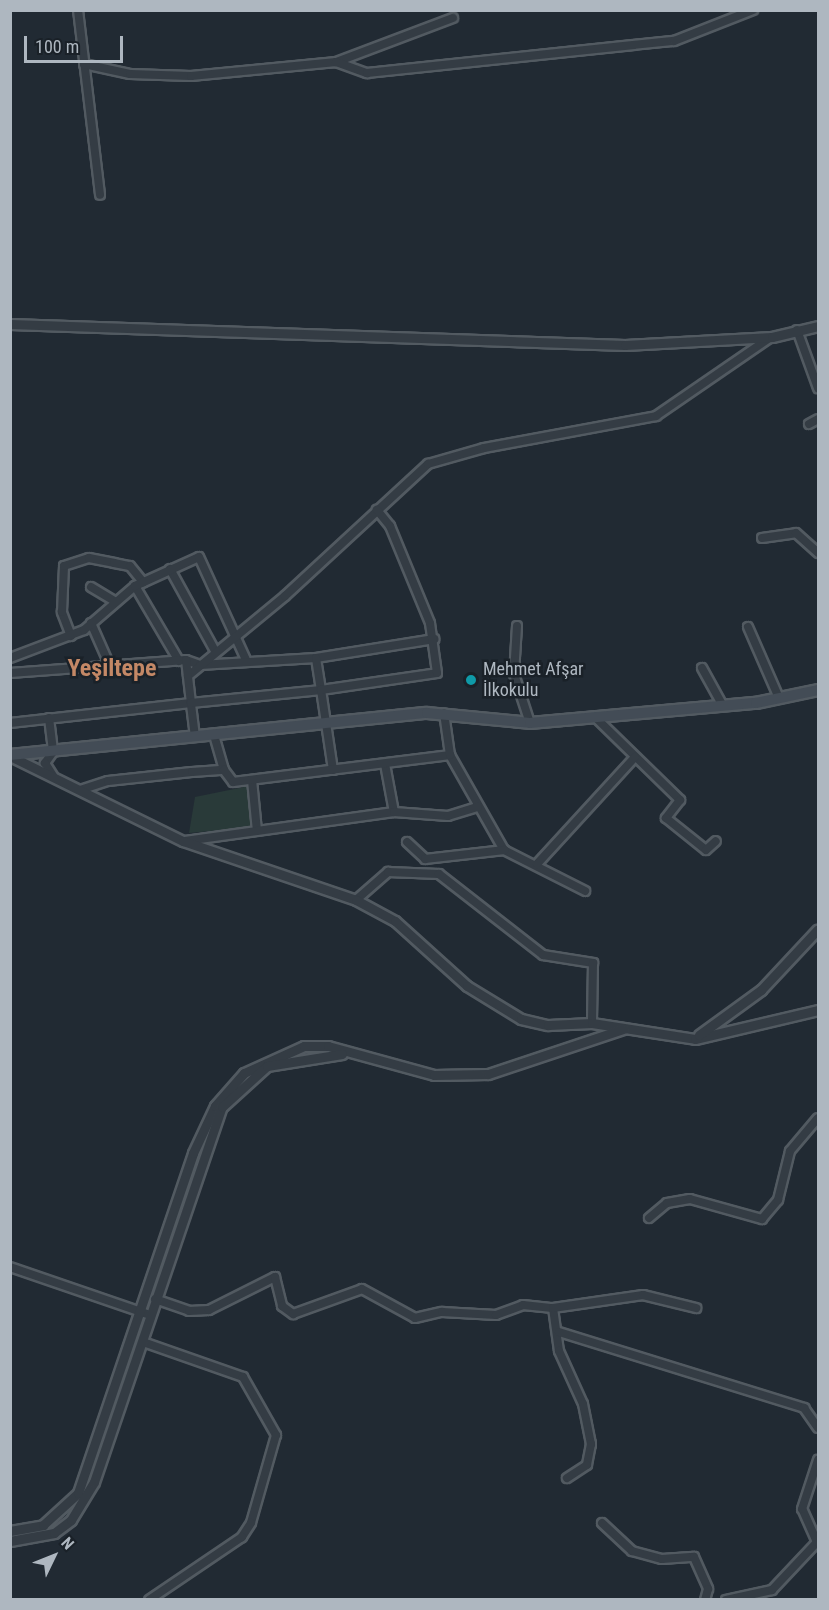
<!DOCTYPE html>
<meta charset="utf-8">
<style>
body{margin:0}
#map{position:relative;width:829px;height:1610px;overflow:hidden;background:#212a33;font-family:"Roboto Condensed",sans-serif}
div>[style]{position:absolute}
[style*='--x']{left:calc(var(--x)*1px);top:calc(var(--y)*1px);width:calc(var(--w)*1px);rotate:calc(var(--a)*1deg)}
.green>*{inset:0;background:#293a39}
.roads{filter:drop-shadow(2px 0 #525a61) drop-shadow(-2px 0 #525a61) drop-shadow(0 2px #525a61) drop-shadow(0 -2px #525a61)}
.minor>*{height:8px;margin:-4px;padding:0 4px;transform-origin:4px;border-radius:4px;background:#343c44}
.tertiary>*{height:9px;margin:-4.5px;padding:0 4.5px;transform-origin:4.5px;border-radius:4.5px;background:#343c44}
.secondary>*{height:10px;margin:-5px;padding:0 5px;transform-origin:5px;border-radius:5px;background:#434c56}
.dots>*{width:16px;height:16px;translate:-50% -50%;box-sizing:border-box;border:3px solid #1a2128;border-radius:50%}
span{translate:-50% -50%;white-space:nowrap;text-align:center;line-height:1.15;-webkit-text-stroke:5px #1a2128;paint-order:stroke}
.poi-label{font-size:18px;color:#aeb7c0}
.left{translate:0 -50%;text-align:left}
.district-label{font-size:24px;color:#c48866;font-weight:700}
.frame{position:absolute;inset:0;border:12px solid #aeb7c0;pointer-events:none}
.north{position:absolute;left:24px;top:1526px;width:60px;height:60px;-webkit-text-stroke:4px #1a2128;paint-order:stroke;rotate:47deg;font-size:16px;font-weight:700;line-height:24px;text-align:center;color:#aeb7c0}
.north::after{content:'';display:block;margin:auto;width:21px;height:27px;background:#aeb7c0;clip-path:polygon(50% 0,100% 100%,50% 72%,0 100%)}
.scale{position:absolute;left:24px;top:36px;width:99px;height:27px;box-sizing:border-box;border:3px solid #aeb7c0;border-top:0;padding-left:8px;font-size:18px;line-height:21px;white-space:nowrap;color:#aeb7c0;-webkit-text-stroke:4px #1a2128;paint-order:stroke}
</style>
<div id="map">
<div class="green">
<i style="clip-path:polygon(249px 786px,253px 827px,189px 833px,195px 797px)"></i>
</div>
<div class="roads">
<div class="minor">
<i style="--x:78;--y:10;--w:186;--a:83.2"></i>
<i style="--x:336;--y:62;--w:125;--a:-20.6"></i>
<i style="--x:84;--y:64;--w:47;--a:12.3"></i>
<i style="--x:130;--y:74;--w:61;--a:1.9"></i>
<i style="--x:191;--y:76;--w:146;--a:-5.5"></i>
<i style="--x:336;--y:62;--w:33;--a:20"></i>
<i style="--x:367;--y:73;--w:309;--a:-6"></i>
<i style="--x:674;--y:41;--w:85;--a:-21.4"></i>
<i style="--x:797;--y:330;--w:62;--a:70.1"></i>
<i style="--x:809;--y:424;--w:10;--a:-29"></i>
<i style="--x:762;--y:538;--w:34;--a:-8"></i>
<i style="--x:796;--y:533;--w:30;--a:42"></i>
<i style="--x:170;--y:569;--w:94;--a:61.2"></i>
<i style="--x:135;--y:586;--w:87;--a:59.6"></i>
<i style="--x:91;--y:587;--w:27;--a:31"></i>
<i style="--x:91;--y:623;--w:47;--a:66.2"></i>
<i style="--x:517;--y:626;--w:48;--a:93.6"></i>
<i style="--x:514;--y:674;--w:52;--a:71.9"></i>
<i style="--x:748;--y:627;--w:77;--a:66.4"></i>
<i style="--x:71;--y:636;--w:26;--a:-111"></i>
<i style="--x:62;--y:612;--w:46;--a:-87.5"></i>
<i style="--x:64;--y:566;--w:26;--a:-18"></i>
<i style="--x:89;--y:558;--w:25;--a:11"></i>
<i style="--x:114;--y:563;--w:16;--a:11"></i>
<i style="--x:130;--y:566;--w:21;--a:51"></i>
<i style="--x:10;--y:658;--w:79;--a:-20.7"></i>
<i style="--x:84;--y:630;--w:67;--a:-40.8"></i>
<i style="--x:135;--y:586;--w:70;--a:-24.4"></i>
<i style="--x:199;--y:557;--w:115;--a:65.4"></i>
<i style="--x:702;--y:668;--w:43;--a:61.1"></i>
<i style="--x:10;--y:673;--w:176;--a:-4.2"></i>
<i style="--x:186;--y:660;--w:15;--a:20"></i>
<i style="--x:200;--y:665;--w:116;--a:-3.5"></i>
<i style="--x:316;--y:658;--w:120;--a:-9.1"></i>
<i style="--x:188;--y:676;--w:126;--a:-39.5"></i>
<i style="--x:285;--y:596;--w:195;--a:-42.7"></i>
<i style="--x:428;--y:464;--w:58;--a:-15.9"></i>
<i style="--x:484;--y:448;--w:175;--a:-10.5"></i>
<i style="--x:656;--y:416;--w:136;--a:-34.5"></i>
<i style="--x:595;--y:717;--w:119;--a:44.3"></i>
<i style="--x:680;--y:800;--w:23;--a:128"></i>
<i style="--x:666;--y:818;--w:51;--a:38.7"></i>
<i style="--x:706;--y:850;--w:13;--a:-42"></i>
<i style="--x:49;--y:718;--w:34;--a:83"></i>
<i style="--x:53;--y:752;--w:14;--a:126"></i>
<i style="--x:45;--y:763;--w:15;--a:58"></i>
<i style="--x:10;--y:723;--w:182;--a:-6.3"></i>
<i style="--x:191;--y:703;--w:43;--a:-96.6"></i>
<i style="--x:214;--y:735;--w:36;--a:74"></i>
<i style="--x:195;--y:737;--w:34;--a:-97"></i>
<i style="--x:191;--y:703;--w:131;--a:-5.7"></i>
<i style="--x:321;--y:690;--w:32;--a:-99"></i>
<i style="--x:450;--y:755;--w:109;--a:60.4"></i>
<i style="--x:504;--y:850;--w:91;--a:26.8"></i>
<i style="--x:385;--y:764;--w:49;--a:79.4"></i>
<i style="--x:333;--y:770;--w:81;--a:-98.5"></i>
<i style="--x:321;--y:690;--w:117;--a:-8.3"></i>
<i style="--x:437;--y:673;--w:50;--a:-98"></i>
<i style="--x:430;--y:623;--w:105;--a:-112.4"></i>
<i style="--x:390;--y:526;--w:21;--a:-129"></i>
<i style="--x:252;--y:780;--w:51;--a:84.4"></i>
<i style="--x:80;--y:790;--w:29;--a:-18"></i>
<i style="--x:108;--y:781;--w:84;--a:-6.1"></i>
<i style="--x:192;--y:772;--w:32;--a:-4"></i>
<i style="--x:224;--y:770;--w:15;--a:53"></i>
<i style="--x:233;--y:782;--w:219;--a:-7.1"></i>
<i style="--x:450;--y:755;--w:42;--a:-98.1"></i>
<i style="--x:185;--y:841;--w:211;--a:-7.9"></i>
<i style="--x:394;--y:812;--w:54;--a:4.2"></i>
<i style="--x:448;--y:816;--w:31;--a:-17"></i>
<i style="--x:407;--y:842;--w:25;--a:43"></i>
<i style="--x:425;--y:859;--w:80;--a:-6.5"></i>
<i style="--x:537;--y:864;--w:145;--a:-47.5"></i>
<i style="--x:356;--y:900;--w:43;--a:-41.2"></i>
<i style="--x:388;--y:872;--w:51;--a:2.2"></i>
<i style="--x:439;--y:874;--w:132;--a:37.9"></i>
<i style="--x:543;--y:955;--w:51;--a:9.1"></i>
<i style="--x:593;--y:963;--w:60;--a:91"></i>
<i style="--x:649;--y:1218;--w:23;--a:-40"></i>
<i style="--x:667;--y:1203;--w:23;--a:-10"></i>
<i style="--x:690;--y:1199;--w:75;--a:15.5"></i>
<i style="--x:762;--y:1219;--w:25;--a:-50"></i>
<i style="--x:778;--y:1200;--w:50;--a:-76.2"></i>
<i style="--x:790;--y:1151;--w:43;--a:-49.7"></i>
<i style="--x:10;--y:1267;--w:148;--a:18.9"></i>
<i style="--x:155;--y:1299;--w:36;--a:19"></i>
<i style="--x:189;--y:1311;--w:20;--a:-3"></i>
<i style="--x:209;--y:1310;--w:74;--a:-26.6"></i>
<i style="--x:275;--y:1277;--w:30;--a:76"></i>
<i style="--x:282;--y:1306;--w:14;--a:36"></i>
<i style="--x:293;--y:1314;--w:73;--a:-19.9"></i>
<i style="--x:362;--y:1289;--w:60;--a:28.7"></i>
<i style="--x:415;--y:1318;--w:28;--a:-13"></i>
<i style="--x:442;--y:1312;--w:54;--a:3.2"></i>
<i style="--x:496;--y:1315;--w:29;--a:-20"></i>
<i style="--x:523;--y:1305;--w:30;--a:6"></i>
<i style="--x:553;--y:1308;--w:43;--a:82.1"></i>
<i style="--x:559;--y:1351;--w:58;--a:65.6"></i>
<i style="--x:583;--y:1404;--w:41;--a:78.7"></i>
<i style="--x:591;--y:1444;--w:21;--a:101"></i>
<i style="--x:587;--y:1465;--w:24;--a:147"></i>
<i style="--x:553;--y:1308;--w:91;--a:-8.2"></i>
<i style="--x:643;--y:1295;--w:55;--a:13.8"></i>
<i style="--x:559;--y:1332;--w:257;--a:17.2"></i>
<i style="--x:804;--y:1408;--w:24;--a:55"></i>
<i style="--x:143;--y:1342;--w:106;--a:19.3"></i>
<i style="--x:243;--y:1377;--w:67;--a:60.4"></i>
<i style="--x:276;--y:1435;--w:91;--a:105.9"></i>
<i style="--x:251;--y:1523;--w:17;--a:123"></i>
<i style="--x:242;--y:1537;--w:112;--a:145.9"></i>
<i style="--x:602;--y:1523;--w:41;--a:43"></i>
<i style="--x:632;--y:1551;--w:31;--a:15"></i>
<i style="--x:662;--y:1559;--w:32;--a:-4"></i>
<i style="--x:694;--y:1557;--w:35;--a:66"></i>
<i style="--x:708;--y:1589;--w:11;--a:105"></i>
<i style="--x:726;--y:1600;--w:47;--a:-12.3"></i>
<i style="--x:772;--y:1590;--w:66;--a:-46.8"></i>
<i style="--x:817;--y:1542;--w:36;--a:-114"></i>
<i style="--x:802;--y:1509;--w:52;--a:-71.9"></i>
</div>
<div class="tertiary">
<i style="--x:10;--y:324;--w:615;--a:1.96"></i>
<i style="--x:625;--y:345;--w:147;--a:-3.1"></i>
<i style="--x:772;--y:337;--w:47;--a:-13.4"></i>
<i style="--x:10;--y:756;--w:193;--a:26.2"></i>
<i style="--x:183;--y:841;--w:183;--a:18.8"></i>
<i style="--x:356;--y:900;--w:44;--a:28.3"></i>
<i style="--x:395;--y:921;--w:97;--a:42.1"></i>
<i style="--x:467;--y:986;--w:63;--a:31.4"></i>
<i style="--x:521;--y:1019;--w:28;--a:13"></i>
<i style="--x:548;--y:1025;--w:44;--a:-2.6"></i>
<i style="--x:592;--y:1023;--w:104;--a:8.8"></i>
<i style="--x:695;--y:1039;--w:126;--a:-13.3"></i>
<i style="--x:699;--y:1035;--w:77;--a:-36"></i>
<i style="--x:761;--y:990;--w:83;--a:-46.9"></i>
<i style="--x:10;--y:1531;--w:34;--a:-10"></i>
<i style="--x:43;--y:1525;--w:47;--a:-42.4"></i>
<i style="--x:78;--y:1493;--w:359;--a:-71.3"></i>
<i style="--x:193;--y:1153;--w:52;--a:-64.9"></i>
<i style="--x:215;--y:1106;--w:44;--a:-48.7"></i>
<i style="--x:244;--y:1073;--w:66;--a:-24.2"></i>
<i style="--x:304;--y:1046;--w:24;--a:0"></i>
<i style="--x:328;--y:1046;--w:110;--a:15.3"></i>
<i style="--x:434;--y:1075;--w:54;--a:-1.1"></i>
<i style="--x:488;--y:1074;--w:142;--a:-18.4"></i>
<i style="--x:10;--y:1541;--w:45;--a:-10.3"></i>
<i style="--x:54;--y:1533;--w:21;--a:-37"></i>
<i style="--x:71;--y:1520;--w:44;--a:-58.8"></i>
<i style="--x:94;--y:1482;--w:396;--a:-71.2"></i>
<i style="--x:222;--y:1107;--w:61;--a:-42.3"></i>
<i style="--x:267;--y:1066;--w:76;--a:-9.1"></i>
</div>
<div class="secondary">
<i style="--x:10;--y:755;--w:419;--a:-5.8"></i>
<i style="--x:427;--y:713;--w:103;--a:5.5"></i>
<i style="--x:530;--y:723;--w:227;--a:-5.1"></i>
<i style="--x:756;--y:703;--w:63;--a:-11.8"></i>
</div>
</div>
<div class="dots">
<i style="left:471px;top:680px;background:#0f9aa8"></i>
</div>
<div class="poi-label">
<span class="left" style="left:483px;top:680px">Mehmet Afşar<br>İlkokulu</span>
</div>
<div class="district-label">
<span style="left:112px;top:669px">Yeşiltepe</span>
</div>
<div class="frame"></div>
<div class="north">N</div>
<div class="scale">100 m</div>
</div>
